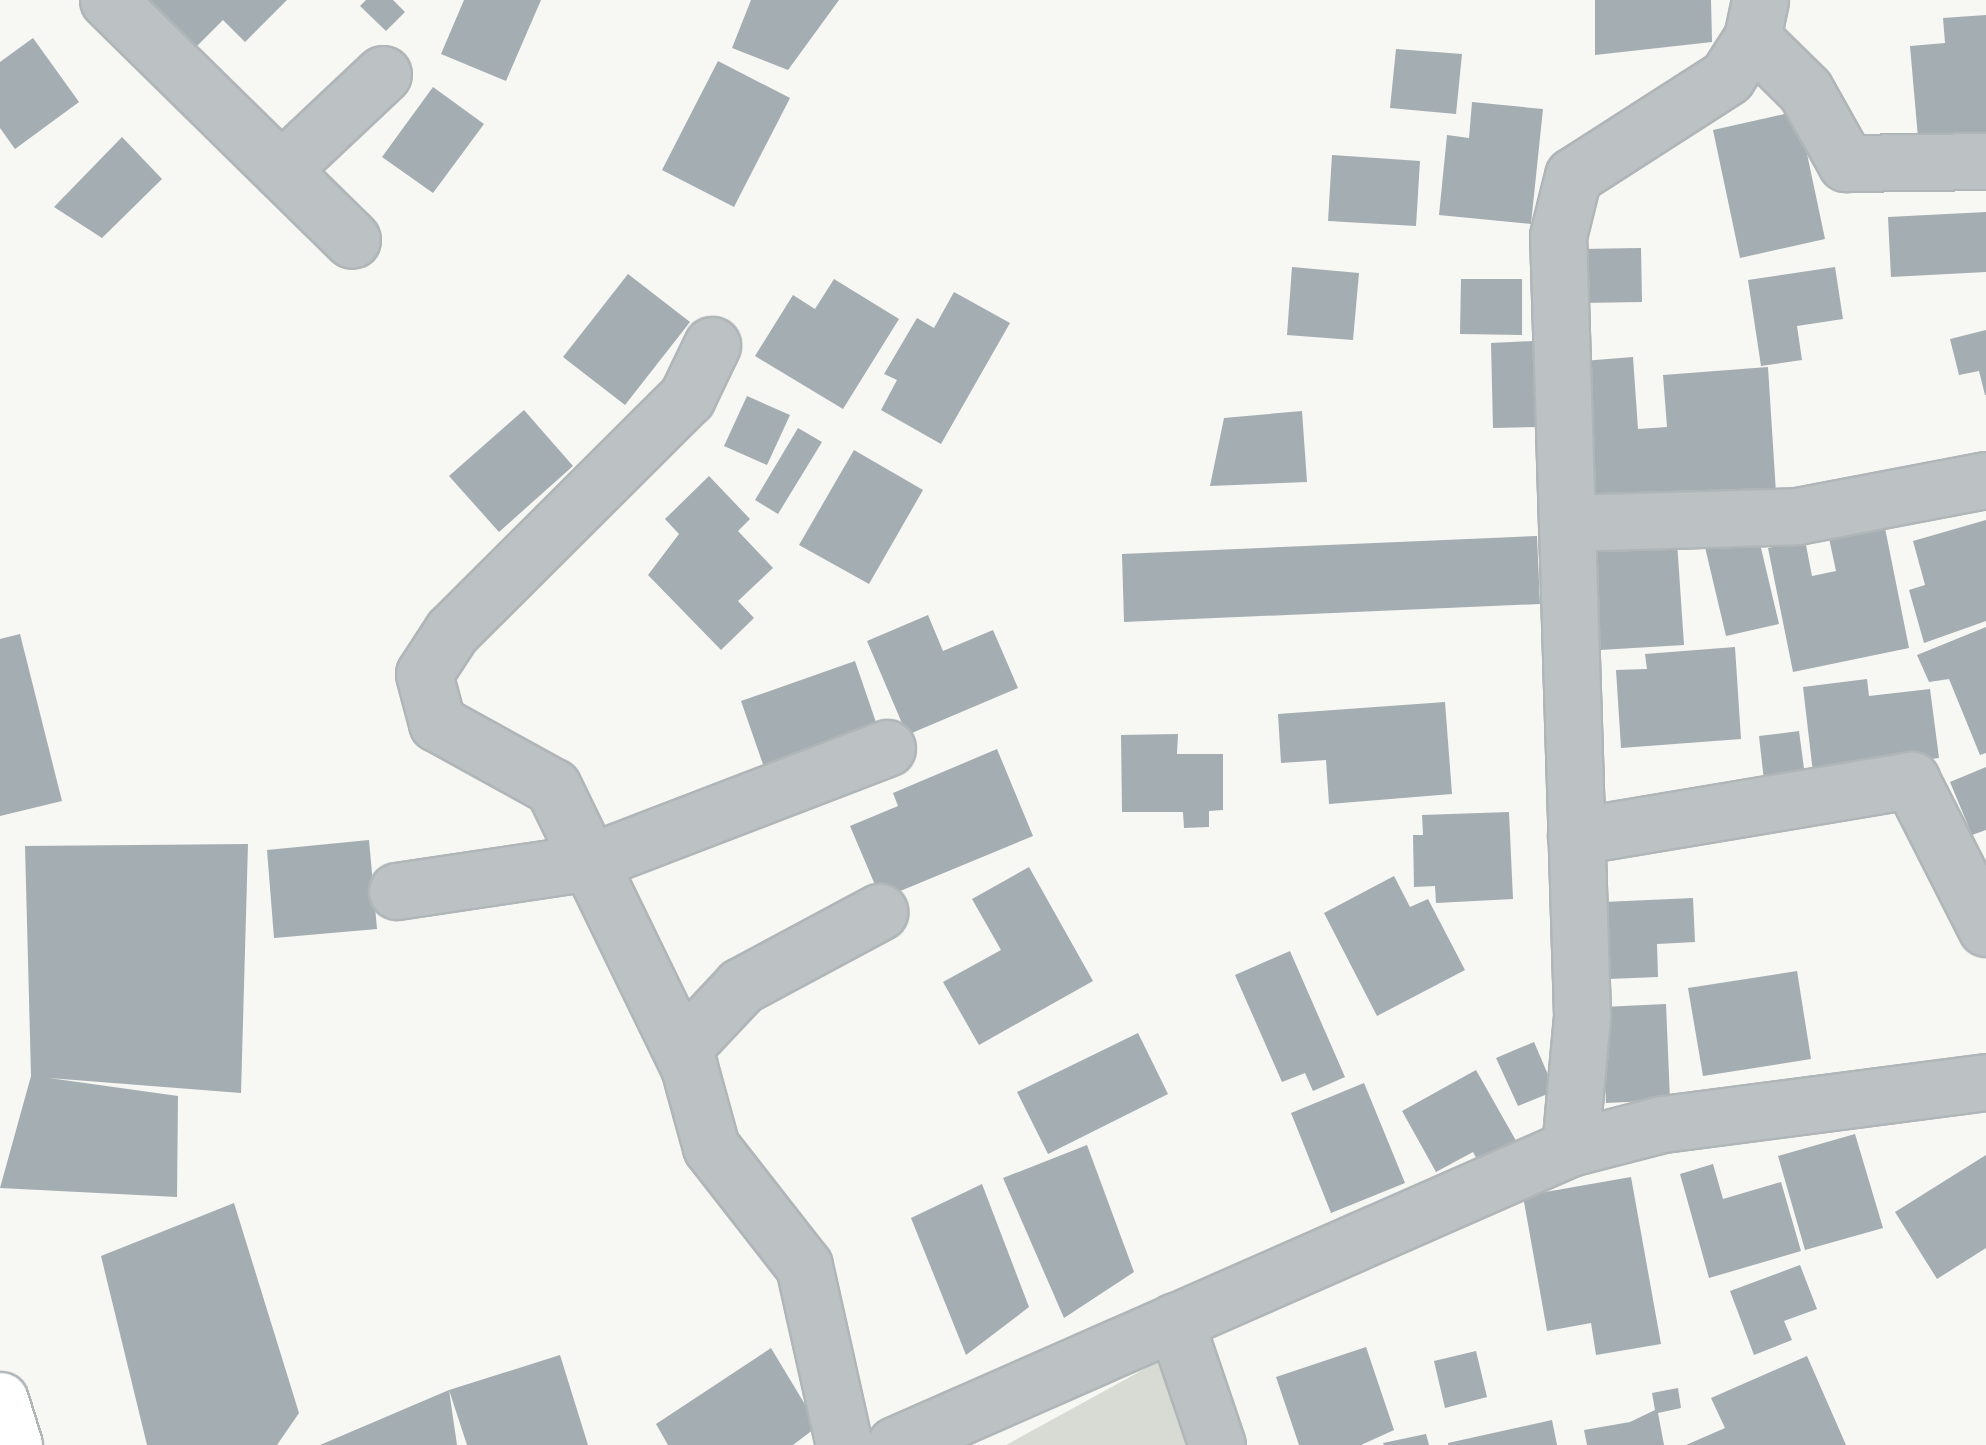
<!DOCTYPE html>
<style>
body{margin:0}
#map{position:relative;width:1986px;height:1445px;overflow:hidden;background:#f7f7f4;font-family:"Fira Sans",sans-serif}
div>[style]{position:absolute}
[style*='--x']{left:calc(var(--x)*1px);top:calc(var(--y)*1px);width:calc(var(--w)*1px);rotate:calc(var(--a)*1deg)}
.green>*{inset:0;background:#d7dbd4}
.building>*{inset:0;background:#a4adb1}
.roads{filter:drop-shadow(2px 0 #b0b6b8) drop-shadow(-2px 0 #b0b6b8) drop-shadow(0 2px #b0b6b8) drop-shadow(0 -2px #b0b6b8)}
.minor>*{height:55px;margin:-27.5px;padding:0 27.5px;transform-origin:27.5px;border-radius:27.5px;background:#bcc1c4}
.major>*{height:55px;margin:-27.5px;padding:0 27.5px;transform-origin:27.5px;border-radius:27.5px;background:#fff}
span{translate:-50% -50%;white-space:nowrap;text-align:center;line-height:1.15;-webkit-text-stroke:10px #fff;paint-order:stroke}
</style>
<div id="map">
<div class="green">
<i style="clip-path:polygon(1190px 1344px,1203px 1445px,1006px 1445px)"></i>
</div>
<div class="building">
<i style="clip-path:polygon(142px 0,287px 0,245px 42px,223px 20px,193px 50px)"></i>
<i style="clip-path:polygon(366px 0,393px 0,405px 12px,386px 31px,360px 6px)"></i>
<i style="clip-path:polygon(464px 0,541px 0,506px 81px,441px 54px)"></i>
<i style="clip-path:polygon(751px 0,839px 0,788px 70px,732px 48px)"></i>
<i style="clip-path:polygon(1595px 0,1711px 0,1712px 42px,1595px 55px)"></i>
<i style="clip-path:polygon(1986px 15px,1986px 142px,1919px 149px,1910px 46px,1945px 43px,1943px 18px)"></i>
<i style="clip-path:polygon(33px 38px,79px 102px,15px 149px,0 128px,0 62px)"></i>
<i style="clip-path:polygon(1396px 49px,1462px 54px,1456px 114px,1390px 108px)"></i>
<i style="clip-path:polygon(718px 61px,790px 98px,734px 207px,662px 170px)"></i>
<i style="clip-path:polygon(433px 87px,484px 124px,433px 193px,382px 157px)"></i>
<i style="clip-path:polygon(1472px 102px,1543px 109px,1531px 224px,1439px 215px,1447px 135px,1469px 138px)"></i>
<i style="clip-path:polygon(1798px 111px,1825px 239px,1740px 258px,1713px 130px)"></i>
<i style="clip-path:polygon(122px 137px,162px 179px,102px 238px,54px 207px)"></i>
<i style="clip-path:polygon(1332px 155px,1420px 161px,1416px 226px,1328px 221px)"></i>
<i style="clip-path:polygon(1986px 212px,1986px 272px,1891px 277px,1888px 217px)"></i>
<i style="clip-path:polygon(1641px 248px,1642px 302px,1582px 303px,1580px 249px)"></i>
<i style="clip-path:polygon(1292px 267px,1359px 273px,1353px 340px,1287px 335px)"></i>
<i style="clip-path:polygon(1835px 267px,1843px 319px,1797px 326px,1802px 360px,1761px 366px,1748px 280px)"></i>
<i style="clip-path:polygon(628px 274px,690px 322px,625px 405px,563px 357px)"></i>
<i style="clip-path:polygon(834px 279px,899px 319px,843px 409px,755px 356px,793px 295px,815px 309px)"></i>
<i style="clip-path:polygon(1461px 279px,1522px 279px,1522px 335px,1460px 334px)"></i>
<i style="clip-path:polygon(954px 292px,1010px 323px,941px 444px,881px 410px,897px 380px,884px 374px,917px 318px,934px 328px)"></i>
<i style="clip-path:polygon(1986px 330px,1986px 395px,1985px 395px,1979px 371px,1959px 375px,1950px 339px)"></i>
<i style="clip-path:polygon(1534px 341px,1537px 427px,1493px 428px,1491px 343px)"></i>
<i style="clip-path:polygon(1633px 357px,1638px 429px,1667px 427px,1663px 375px,1768px 367px,1776px 493px,1592px 507px,1583px 361px)"></i>
<i style="clip-path:polygon(747px 396px,790px 415px,767px 465px,724px 446px)"></i>
<i style="clip-path:polygon(524px 410px,573px 466px,499px 532px,449px 476px)"></i>
<i style="clip-path:polygon(1302px 411px,1307px 482px,1210px 486px,1224px 418px)"></i>
<i style="clip-path:polygon(798px 428px,822px 442px,778px 514px,755px 500px)"></i>
<i style="clip-path:polygon(854px 450px,923px 490px,869px 584px,799px 545px)"></i>
<i style="clip-path:polygon(709px 476px,750px 519px,738px 531px,773px 568px,738px 601px,754px 618px,721px 650px,648px 575px,679px 534px,665px 519px)"></i>
<i style="clip-path:polygon(1882px 513px,1909px 648px,1793px 672px,1768px 548px,1805px 540px,1812px 576px,1836px 571px,1826px 524px)"></i>
<i style="clip-path:polygon(1986px 520px,1986px 621px,1924px 643px,1909px 590px,1925px 585px,1913px 541px)"></i>
<i style="clip-path:polygon(1676px 527px,1684px 645px,1600px 650px,1593px 546px)"></i>
<i style="clip-path:polygon(1757px 531px,1779px 624px,1726px 636px,1704px 543px)"></i>
<i style="clip-path:polygon(1537px 536px,1540px 604px,1124px 622px,1122px 554px)"></i>
<i style="clip-path:polygon(928px 615px,943px 651px,993px 630px,1018px 688px,907px 735px,867px 641px)"></i>
<i style="clip-path:polygon(1986px 627px,1986px 753px,1980px 755px,1949px 679px,1929px 682px,1917px 655px)"></i>
<i style="clip-path:polygon(20px 634px,62px 801px,0 816px,0 639px)"></i>
<i style="clip-path:polygon(1735px 647px,1741px 739px,1621px 748px,1616px 670px,1647px 669px,1645px 654px)"></i>
<i style="clip-path:polygon(855px 661px,880px 734px,766px 773px,741px 701px)"></i>
<i style="clip-path:polygon(1867px 679px,1869px 696px,1930px 689px,1939px 758px,1813px 773px,1803px 687px)"></i>
<i style="clip-path:polygon(1445px 702px,1452px 794px,1329px 804px,1326px 760px,1281px 763px,1278px 714px)"></i>
<i style="clip-path:polygon(1799px 731px,1805px 776px,1764px 781px,1759px 736px)"></i>
<i style="clip-path:polygon(1178px 734px,1177px 754px,1223px 754px,1223px 810px,1209px 811px,1209px 827px,1184px 828px,1183px 812px,1122px 812px,1121px 735px)"></i>
<i style="clip-path:polygon(997px 749px,1033px 836px,881px 899px,850px 826px,898px 806px,893px 793px)"></i>
<i style="clip-path:polygon(1986px 767px,1986px 830px,1972px 835px,1950px 782px)"></i>
<i style="clip-path:polygon(1509px 812px,1513px 899px,1436px 903px,1435px 886px,1414px 887px,1413px 835px,1423px 835px,1422px 815px)"></i>
<i style="clip-path:polygon(369px 840px,377px 929px,274px 938px,267px 850px)"></i>
<i style="clip-path:polygon(248px 844px,241px 1093px,49px 1078px,178px 1096px,177px 1197px,0 1188px,31px 1076px,25px 846px)"></i>
<i style="clip-path:polygon(1029px 867px,1093px 981px,979px 1045px,943px 982px,1001px 950px,972px 899px)"></i>
<i style="clip-path:polygon(1394px 876px,1410px 907px,1428px 899px,1465px 970px,1377px 1016px,1324px 913px)"></i>
<i style="clip-path:polygon(1693px 898px,1695px 942px,1657px 944px,1658px 977px,1608px 979px,1604px 902px)"></i>
<i style="clip-path:polygon(1290px 951px,1345px 1077px,1313px 1091px,1305px 1073px,1282px 1082px,1235px 975px)"></i>
<i style="clip-path:polygon(1797px 971px,1811px 1059px,1703px 1076px,1688px 988px)"></i>
<i style="clip-path:polygon(1666px 1004px,1670px 1100px,1606px 1103px,1602px 1007px)"></i>
<i style="clip-path:polygon(1138px 1033px,1168px 1094px,1048px 1154px,1017px 1092px)"></i>
<i style="clip-path:polygon(1534px 1042px,1555px 1091px,1518px 1106px,1496px 1058px)"></i>
<i style="clip-path:polygon(1476px 1070px,1519px 1146px,1481px 1167px,1473px 1152px,1436px 1172px,1402px 1111px)"></i>
<i style="clip-path:polygon(1364px 1083px,1405px 1183px,1331px 1213px,1291px 1113px)"></i>
<i style="clip-path:polygon(1855px 1134px,1883px 1228px,1805px 1250px,1778px 1156px)"></i>
<i style="clip-path:polygon(1087px 1145px,1134px 1272px,1064px 1318px,1003px 1178px)"></i>
<i style="clip-path:polygon(1986px 1155px,1986px 1248px,1937px 1279px,1895px 1212px)"></i>
<i style="clip-path:polygon(1713px 1164px,1723px 1199px,1781px 1182px,1801px 1251px,1709px 1278px,1680px 1174px)"></i>
<i style="clip-path:polygon(1631px 1177px,1661px 1344px,1596px 1355px,1591px 1323px,1547px 1331px,1523px 1196px)"></i>
<i style="clip-path:polygon(982px 1184px,1029px 1307px,966px 1355px,911px 1218px)"></i>
<i style="clip-path:polygon(234px 1203px,299px 1413px,277px 1445px,147px 1445px,101px 1256px)"></i>
<i style="clip-path:polygon(1800px 1265px,1817px 1309px,1784px 1321px,1792px 1340px,1754px 1355px,1730px 1291px)"></i>
<i style="clip-path:polygon(1366px 1347px,1394px 1430px,1361px 1445px,1299px 1445px,1276px 1377px)"></i>
<i style="clip-path:polygon(771px 1348px,818px 1426px,793px 1445px,668px 1445px,656px 1424px)"></i>
<i style="clip-path:polygon(1476px 1351px,1487px 1397px,1445px 1408px,1434px 1361px)"></i>
<i style="clip-path:polygon(560px 1355px,588px 1445px,467px 1445px,449px 1390px,457px 1445px,320px 1445px,449px 1390px)"></i>
<i style="clip-path:polygon(1807px 1356px,1846px 1445px,1686px 1445px,1725px 1428px,1711px 1398px)"></i>
<i style="clip-path:polygon(1678px 1388px,1681px 1408px,1658px 1413px,1664px 1445px,1587px 1445px,1584px 1430px,1630px 1422px,1655px 1410px,1652px 1393px)"></i>
<i style="clip-path:polygon(1552px 1420px,1557px 1445px,1448px 1445px,1448px 1443px)"></i>
<i style="clip-path:polygon(1426px 1434px,1429px 1445px,1384px 1445px,1383px 1443px)"></i>
</div>
<div class="roads">
<div class="minor">
<i style="--x:108;--y:0;--w:342;--a:44.5"></i>
<i style="--x:1752;--y:38;--w:74;--a:44.5"></i>
<i style="--x:1805;--y:90;--w:84;--a:60.7"></i>
<i style="--x:1846;--y:163;--w:140;--a:-0.8"></i>
<i style="--x:281;--y:170;--w:140;--a:-43.3"></i>
<i style="--x:712;--y:345;--w:58;--a:115.7"></i>
<i style="--x:687;--y:397;--w:332;--a:135.1"></i>
<i style="--x:452;--y:631;--w:51;--a:123.1"></i>
<i style="--x:424;--y:674;--w:51;--a:75.1"></i>
<i style="--x:437;--y:723;--w:132;--a:28.9"></i>
<i style="--x:553;--y:787;--w:311;--a:64.1"></i>
<i style="--x:689;--y:1067;--w:83;--a:74.6"></i>
<i style="--x:711;--y:1147;--w:151;--a:52"></i>
<i style="--x:804;--y:1266;--w:183;--a:77.4"></i>
<i style="--x:1567;--y:523;--w:230;--a:-1.7"></i>
<i style="--x:1797;--y:516;--w:192;--a:-10.8"></i>
<i style="--x:1576;--y:836;--w:340;--a:-9.5"></i>
<i style="--x:1911;--y:780;--w:166;--a:63.1"></i>
<i style="--x:397;--y:891;--w:195;--a:-8.5"></i>
<i style="--x:590;--y:862;--w:318;--a:-21"></i>
<i style="--x:681;--y:1050;--w:88;--a:-46.8"></i>
<i style="--x:741;--y:986;--w:157;--a:-28.2"></i>
<i style="--x:1570;--y:1148;--w:134;--a:-84.8"></i>
<i style="--x:1582;--y:1015;--w:779;--a:-91.76"></i>
<i style="--x:1558;--y:236;--w:62;--a:-76"></i>
<i style="--x:1573;--y:176;--w:183;--a:-32.7"></i>
<i style="--x:1727;--y:77;--w:46;--a:-57.3"></i>
<i style="--x:1752;--y:38;--w:39;--a:-78"></i>
<i style="--x:1175;--y:1321;--w:131;--a:71.3"></i>
<i style="--x:895;--y:1445;--w:737;--a:-23.75"></i>
<i style="--x:1570;--y:1148;--w:96;--a:-14.5"></i>
<i style="--x:1663;--y:1124;--w:326;--a:-7.4"></i>
</div>
<div class="major">
<i style="--x:0;--y:1400;--w:47;--a:72.7"></i>
</div>
</div>
</div>
